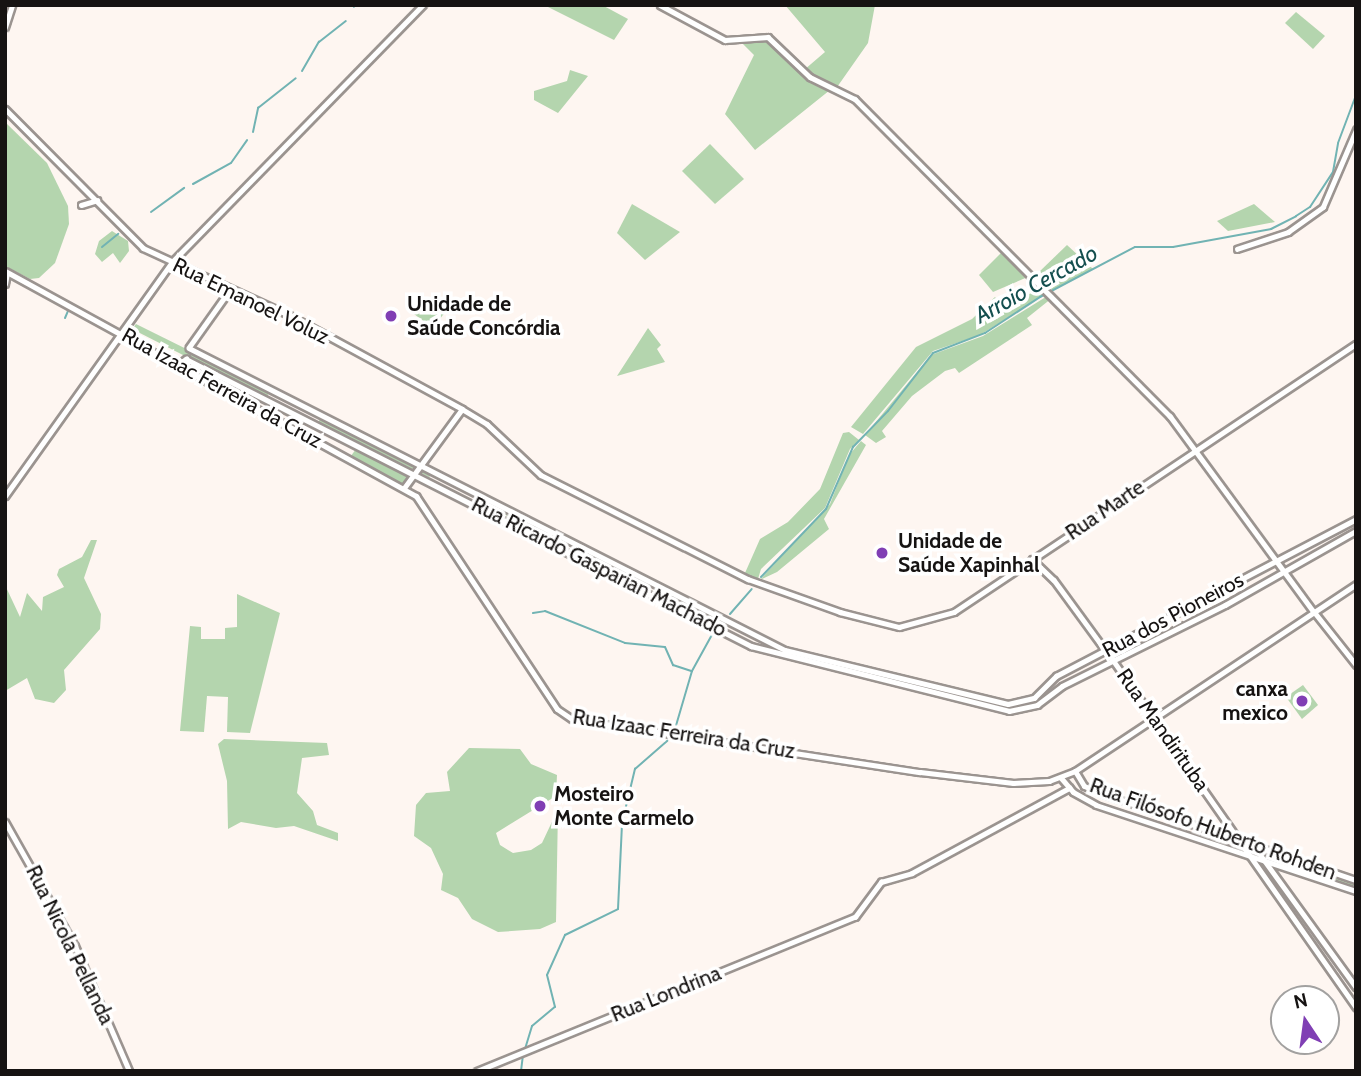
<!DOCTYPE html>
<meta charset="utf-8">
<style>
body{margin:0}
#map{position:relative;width:1361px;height:1076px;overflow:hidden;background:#fef6f1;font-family:Cabin,sans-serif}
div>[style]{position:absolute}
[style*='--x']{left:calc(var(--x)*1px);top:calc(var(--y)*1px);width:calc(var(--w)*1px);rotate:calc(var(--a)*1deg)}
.green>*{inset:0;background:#b4d5ae}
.stream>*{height:2px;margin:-1px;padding:0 1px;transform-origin:1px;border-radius:1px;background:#71b3b3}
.roads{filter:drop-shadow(2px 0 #9b9490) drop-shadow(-2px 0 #9b9490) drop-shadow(0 2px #9b9490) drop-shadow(0 -2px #9b9490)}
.minor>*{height:4.5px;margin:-2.25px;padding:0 2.25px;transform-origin:2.25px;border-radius:2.25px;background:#fff}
.major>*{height:5px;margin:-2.5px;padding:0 2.5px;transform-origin:2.5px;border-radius:2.5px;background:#fff}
.dots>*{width:19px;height:19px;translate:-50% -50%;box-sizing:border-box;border:4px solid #fff;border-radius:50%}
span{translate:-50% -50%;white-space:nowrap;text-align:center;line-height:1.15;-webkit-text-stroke:7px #fff;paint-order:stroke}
.street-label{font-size:21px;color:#161312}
.poi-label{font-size:21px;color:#161312;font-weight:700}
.left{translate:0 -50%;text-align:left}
.right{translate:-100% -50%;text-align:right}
.water-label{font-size:23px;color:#144f4f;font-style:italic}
.frame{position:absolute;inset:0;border:7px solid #161312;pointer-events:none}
.north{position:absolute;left:1270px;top:985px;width:70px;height:70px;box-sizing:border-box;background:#fff;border:2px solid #a2a1a0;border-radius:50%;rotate:347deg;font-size:19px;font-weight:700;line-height:28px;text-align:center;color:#161312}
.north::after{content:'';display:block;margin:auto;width:24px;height:32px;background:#803fb4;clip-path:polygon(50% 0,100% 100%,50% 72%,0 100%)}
</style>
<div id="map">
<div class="green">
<i style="clip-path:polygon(544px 5px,602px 5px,628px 19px,614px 40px)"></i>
<i style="clip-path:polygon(785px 5px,875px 5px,868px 43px,835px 90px,804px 70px,825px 52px)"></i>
<i style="clip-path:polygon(1296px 12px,1325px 36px,1313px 49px,1285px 23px)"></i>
<i style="clip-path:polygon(767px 38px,809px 80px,830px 90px,755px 150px,725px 114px,754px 55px,740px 41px)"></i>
<i style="clip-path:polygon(570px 70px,588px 76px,558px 113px,534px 100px,534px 91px,567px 81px)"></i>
<i style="clip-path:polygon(5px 122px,47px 163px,68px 206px,69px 224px,55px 263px,39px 278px,30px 279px,5px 266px)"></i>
<i style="clip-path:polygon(710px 144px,744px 179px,715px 204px,682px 171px)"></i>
<i style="clip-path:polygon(632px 204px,680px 232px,645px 260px,617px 233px)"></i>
<i style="clip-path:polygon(1254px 204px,1275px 222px,1228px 231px,1217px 221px)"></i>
<i style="clip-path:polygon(112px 231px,128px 241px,129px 251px,120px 263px,113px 253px,102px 262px,95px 254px,99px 241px)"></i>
<i style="clip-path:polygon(1067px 245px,1093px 269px,1052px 290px,1038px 273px)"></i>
<i style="clip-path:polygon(1004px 250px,1030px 276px,993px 292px,979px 275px)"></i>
<i style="clip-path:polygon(1042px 288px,1047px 293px,980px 335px,933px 351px,863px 434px,851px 427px,916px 347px,972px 319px,995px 297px,1002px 307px)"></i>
<i style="clip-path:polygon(1049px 295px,1052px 298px,1027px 318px,1032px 325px,959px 373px,955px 368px,945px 371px,912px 396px,882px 431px,886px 437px,876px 443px,865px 435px,931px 355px,983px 336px)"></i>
<i style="clip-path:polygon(426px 297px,449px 307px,433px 328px,414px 314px)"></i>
<i style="clip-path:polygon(136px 324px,271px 391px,266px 397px,181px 354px,132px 329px)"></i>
<i style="clip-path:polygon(648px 328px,661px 345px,657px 349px,665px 362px,617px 376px)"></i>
<i style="clip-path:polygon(322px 417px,433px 474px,429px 477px,318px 422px)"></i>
<i style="clip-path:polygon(849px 432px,859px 440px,850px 449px,825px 508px,761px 569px,758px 579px,745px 573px,760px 539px,788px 522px,820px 489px,843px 433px)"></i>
<i style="clip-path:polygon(861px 441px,866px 445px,824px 519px,829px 529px,777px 572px,760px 580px,830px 504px,849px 455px)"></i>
<i style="clip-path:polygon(358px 446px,380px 456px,410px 476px,404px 485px,351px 456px)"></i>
<i style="clip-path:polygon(495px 505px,611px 563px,611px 566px,493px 509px)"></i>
<i style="clip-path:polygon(91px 540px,97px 540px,84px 578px,101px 614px,100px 629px,64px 670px,66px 690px,54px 703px,35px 699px,27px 678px,5px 691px,5px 585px,20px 617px,27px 593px,42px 611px,43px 597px,64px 587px,57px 575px,59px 569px,82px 557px)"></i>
<i style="clip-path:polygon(237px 594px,280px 613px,250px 733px,227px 732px,228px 697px,207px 696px,204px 732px,180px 731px,190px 626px,201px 627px,201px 639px,225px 639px,225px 628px,237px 627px)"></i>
<i style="clip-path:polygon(1303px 685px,1318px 705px,1302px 719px,1286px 697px)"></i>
<i style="clip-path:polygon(224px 739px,327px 743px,329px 755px,302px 758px,297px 793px,313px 811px,317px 825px,338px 833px,338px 841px,294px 826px,276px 828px,241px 822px,228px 829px,227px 781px,218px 744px)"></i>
<i style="clip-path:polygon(469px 748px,520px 749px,531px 764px,557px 775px,556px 796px,496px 833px,500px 845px,513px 853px,531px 850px,542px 843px,558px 809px,556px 922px,540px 929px,498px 932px,472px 919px,458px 898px,441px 890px,443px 874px,431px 848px,414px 836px,416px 805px,426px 793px,450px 791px,447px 772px)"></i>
<i style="clip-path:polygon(1260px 851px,1356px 883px,1356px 888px,1265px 859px)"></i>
</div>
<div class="stream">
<i style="--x:353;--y:5;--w:2;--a:63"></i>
<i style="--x:302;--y:71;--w:34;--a:-60"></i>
<i style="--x:319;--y:42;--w:34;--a:-38"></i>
<i style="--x:253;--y:132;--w:25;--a:-78"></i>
<i style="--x:258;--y:108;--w:48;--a:-38.3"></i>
<i style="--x:193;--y:184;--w:43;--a:-28.9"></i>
<i style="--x:231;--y:163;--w:28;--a:-55"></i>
<i style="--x:151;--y:212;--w:41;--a:-36"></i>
<i style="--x:102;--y:247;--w:21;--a:-39"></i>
<i style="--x:65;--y:318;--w:8;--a:-67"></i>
<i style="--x:761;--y:577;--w:94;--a:-46.3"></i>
<i style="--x:826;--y:509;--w:68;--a:-66.5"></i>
<i style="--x:853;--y:447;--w:50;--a:-45.8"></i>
<i style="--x:888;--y:411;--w:73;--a:-52.2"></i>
<i style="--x:933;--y:353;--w:56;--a:-21"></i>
<i style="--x:985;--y:333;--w:66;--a:-33.2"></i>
<i style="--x:1040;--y:297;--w:107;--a:-27.8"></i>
<i style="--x:1135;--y:247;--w:38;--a:0"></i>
<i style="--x:1173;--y:247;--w:100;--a:-10.4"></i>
<i style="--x:1271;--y:229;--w:28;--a:-27"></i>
<i style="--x:1296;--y:216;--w:17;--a:-33"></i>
<i style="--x:1310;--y:207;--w:42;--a:-56.7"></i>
<i style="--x:1333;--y:172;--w:29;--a:-80"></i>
<i style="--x:1338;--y:143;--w:51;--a:-69.4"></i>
<i style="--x:533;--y:613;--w:12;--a:-9"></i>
<i style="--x:545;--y:611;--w:86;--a:21.8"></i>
<i style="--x:625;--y:643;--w:40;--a:5.7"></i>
<i style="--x:665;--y:647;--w:20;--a:66"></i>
<i style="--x:673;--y:665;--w:20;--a:18"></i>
<i style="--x:730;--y:614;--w:33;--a:-49"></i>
<i style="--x:675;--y:729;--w:60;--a:-73.7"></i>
<i style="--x:692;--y:671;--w:46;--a:-61.2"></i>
<i style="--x:525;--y:1049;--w:24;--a:-73"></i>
<i style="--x:532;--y:1026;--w:30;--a:-40"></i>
<i style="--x:555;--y:1007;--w:33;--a:-104"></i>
<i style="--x:547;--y:975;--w:44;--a:-65.8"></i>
<i style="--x:565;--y:935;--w:59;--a:-26.1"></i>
<i style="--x:618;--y:909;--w:86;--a:-87.3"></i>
<i style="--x:622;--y:823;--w:56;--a:-76.5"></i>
<i style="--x:635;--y:769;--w:43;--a:-41.2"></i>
<i style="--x:521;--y:1071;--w:16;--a:-83"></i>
</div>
<div class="roads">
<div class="minor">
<i style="--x:660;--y:5;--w:74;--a:28.3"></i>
<i style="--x:725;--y:40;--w:43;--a:-4"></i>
<i style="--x:768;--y:37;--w:58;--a:43.6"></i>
<i style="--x:810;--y:77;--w:50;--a:26.1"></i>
<i style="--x:855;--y:99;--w:447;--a:45.2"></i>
<i style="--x:1170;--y:416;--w:243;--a:53.7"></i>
<i style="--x:1237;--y:249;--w:54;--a:-18.4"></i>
<i style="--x:1288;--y:232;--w:43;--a:-35.5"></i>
<i style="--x:1323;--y:207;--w:84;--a:-66.8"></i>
<i style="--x:172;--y:262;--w:359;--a:-45.7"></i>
<i style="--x:231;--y:289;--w:72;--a:125.4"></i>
<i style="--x:189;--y:348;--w:668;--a:26.87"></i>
<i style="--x:785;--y:650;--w:229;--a:13.6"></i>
<i style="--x:1008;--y:704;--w:27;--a:-13"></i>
<i style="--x:1034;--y:698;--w:31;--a:-45"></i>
<i style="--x:1056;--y:676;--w:339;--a:-27.6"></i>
<i style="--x:179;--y:364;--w:9;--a:-36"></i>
<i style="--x:186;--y:359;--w:634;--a:26.93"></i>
<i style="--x:751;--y:646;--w:266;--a:14.1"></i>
<i style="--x:1009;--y:711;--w:29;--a:-12"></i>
<i style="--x:1037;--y:705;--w:31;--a:-37"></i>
<i style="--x:1062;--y:686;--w:182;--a:-26.4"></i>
<i style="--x:1225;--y:605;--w:150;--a:-29.5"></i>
<i style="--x:462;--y:409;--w:29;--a:31"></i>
<i style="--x:487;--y:424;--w:74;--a:43.4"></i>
<i style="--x:541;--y:475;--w:232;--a:26.7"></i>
<i style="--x:748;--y:579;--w:98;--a:19.7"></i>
<i style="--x:840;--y:612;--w:61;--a:14.3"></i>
<i style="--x:899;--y:627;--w:57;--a:-15.3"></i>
<i style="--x:954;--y:612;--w:483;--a:-33.7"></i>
<i style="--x:1032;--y:559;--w:30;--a:44"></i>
<i style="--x:1054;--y:580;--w:88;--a:53.8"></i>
<i style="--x:1113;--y:660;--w:424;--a:55"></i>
<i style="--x:1254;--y:846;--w:174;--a:54.1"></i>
<i style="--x:477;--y:1071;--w:408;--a:-22.2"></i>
<i style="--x:855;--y:917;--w:44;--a:-53.4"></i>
<i style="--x:881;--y:882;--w:32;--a:-16"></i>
<i style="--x:912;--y:873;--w:179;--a:-28.4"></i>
</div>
<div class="major">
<i style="--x:5;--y:27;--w:23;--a:-72"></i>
<i style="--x:5;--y:109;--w:196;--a:45.2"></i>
<i style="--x:143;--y:248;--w:161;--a:24.7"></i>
<i style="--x:289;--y:315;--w:197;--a:28.5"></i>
<i style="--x:462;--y:409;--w:98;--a:126.3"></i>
<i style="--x:81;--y:205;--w:17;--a:-17"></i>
<i style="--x:5;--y:271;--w:469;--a:28.7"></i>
<i style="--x:416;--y:496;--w:255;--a:56.5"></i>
<i style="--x:557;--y:709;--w:18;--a:34"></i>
<i style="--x:572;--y:719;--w:352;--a:8.7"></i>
<i style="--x:920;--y:772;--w:94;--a:6.7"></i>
<i style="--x:1013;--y:783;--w:36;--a:-3"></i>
<i style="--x:1049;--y:781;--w:28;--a:-21"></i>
<i style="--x:1075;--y:771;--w:338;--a:-33.6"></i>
<i style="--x:5;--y:284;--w:11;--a:-80"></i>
<i style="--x:5;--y:496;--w:286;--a:-54.5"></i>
<i style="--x:1314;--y:612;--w:68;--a:51.6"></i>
<i style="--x:1075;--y:771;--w:17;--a:59"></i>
<i style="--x:1084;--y:786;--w:24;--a:22"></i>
<i style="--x:1106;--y:795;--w:264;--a:18.8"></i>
<i style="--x:1061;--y:778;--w:18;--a:49"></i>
<i style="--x:1073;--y:792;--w:26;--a:29"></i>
<i style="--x:1096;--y:805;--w:274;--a:18.3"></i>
<i style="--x:5;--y:822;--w:142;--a:60.6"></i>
<i style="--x:75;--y:946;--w:136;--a:66.6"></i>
</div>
</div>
<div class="dots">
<i style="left:391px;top:316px;background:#803fb4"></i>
<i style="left:882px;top:553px;background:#803fb4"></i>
<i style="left:1302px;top:701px;background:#803fb4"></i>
<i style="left:540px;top:806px;background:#803fb4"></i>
</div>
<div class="street-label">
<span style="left:251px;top:301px;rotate:26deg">Rua Emanoel Voluz</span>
<span style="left:222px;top:388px;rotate:29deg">Rua Izaac Ferreira da Cruz</span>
<span style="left:1105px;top:510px;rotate:-34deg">Rua Marte</span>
<span style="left:599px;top:567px;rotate:27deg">Rua Ricardo Gasparian Machado</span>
<span style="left:1173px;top:615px;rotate:-28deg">Rua dos Pioneiros</span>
<span style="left:1163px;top:730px;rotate:55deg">Rua Mandirituba</span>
<span style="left:684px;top:734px;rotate:9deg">Rua Izaac Ferreira da Cruz</span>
<span style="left:1213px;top:829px;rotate:20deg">Rua Filósofo Huberto Rohden</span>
<span style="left:70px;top:945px;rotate:64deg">Rua Nicola Pellanda</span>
<span style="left:666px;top:994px;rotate:-22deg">Rua Londrina</span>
</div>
<div class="poi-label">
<span class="left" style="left:407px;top:316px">Unidade de<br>Saúde Concórdia</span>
<span class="left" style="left:898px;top:553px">Unidade de<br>Saúde Xapinhal</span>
<span class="right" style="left:1288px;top:701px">canxa<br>mexico</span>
<span class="left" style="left:554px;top:806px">Mosteiro<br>Monte Carmelo</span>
</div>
<div class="water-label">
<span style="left:1036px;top:284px;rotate:-29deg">Arroio Cercado</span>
</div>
<div class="frame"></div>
<div class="north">N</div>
</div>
